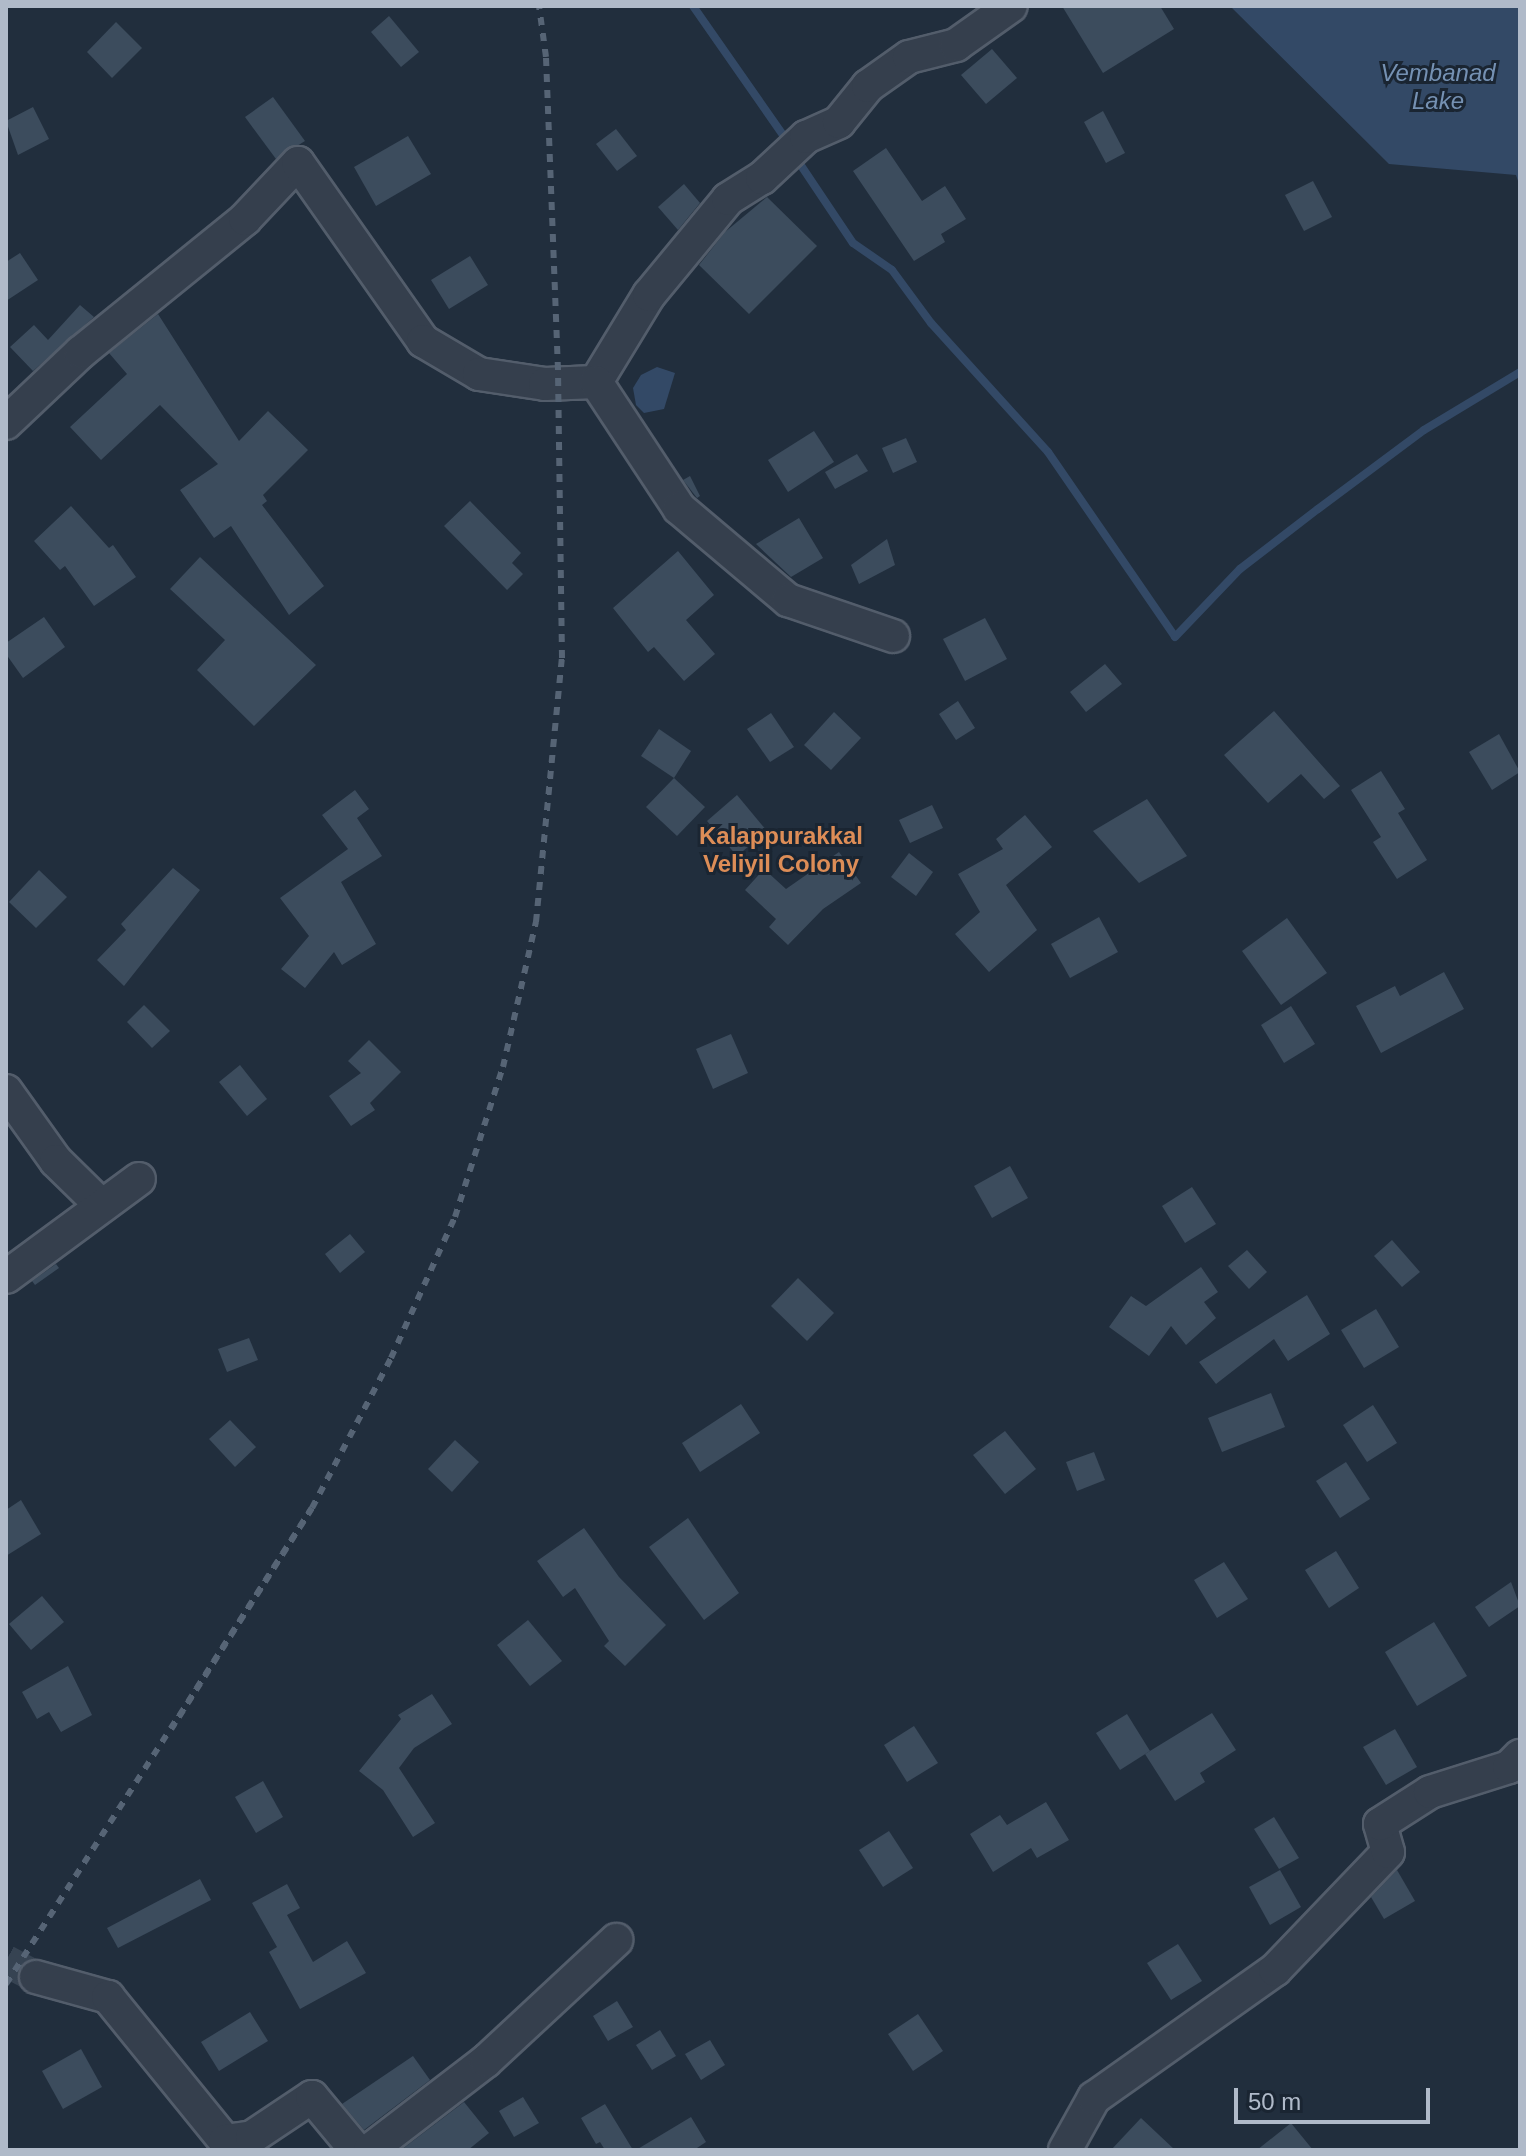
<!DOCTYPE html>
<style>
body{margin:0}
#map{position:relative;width:1526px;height:2156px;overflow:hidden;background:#212e3d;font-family:Arial,sans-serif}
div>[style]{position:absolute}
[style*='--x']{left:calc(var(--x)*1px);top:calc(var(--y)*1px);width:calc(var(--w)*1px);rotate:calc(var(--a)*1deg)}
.water>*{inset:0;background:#334966}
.stream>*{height:8px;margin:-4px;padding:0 4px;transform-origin:4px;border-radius:4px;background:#334966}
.building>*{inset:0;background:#3c4c5d}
.minor-tunnel>*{height:32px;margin-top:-16px;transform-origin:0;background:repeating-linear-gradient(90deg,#364352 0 32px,transparent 0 48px)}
.roads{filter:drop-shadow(2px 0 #535d6b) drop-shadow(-2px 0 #535d6b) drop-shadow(0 2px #535d6b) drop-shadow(0 -2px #535d6b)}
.minor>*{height:32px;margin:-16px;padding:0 16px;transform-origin:16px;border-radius:16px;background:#353f4d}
.rail>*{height:6px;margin-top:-3px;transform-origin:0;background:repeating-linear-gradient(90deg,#566475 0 8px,transparent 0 16px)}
span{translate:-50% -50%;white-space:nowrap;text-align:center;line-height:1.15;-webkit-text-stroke:6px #1a2532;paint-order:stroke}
.water-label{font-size:24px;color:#7591b3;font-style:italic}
.neighbourhood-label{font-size:24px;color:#dd8d57;font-weight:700}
.frame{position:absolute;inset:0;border:8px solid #b0bac9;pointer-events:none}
.scale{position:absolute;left:1234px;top:2088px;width:196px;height:36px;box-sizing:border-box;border:4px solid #b0bac9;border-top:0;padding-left:10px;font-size:24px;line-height:28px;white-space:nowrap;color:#b0bac9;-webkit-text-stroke:6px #1a2532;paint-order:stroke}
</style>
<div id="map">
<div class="water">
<i style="clip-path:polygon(1230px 6px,1520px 6px,1520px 187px,1516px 175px,1389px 164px)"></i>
<i style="clip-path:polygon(657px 367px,675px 373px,664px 409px,644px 413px,636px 405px,633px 388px,641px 375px)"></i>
</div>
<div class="stream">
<i style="--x:693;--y:6;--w:166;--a:55.1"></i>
<i style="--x:796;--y:158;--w:102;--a:56.2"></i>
<i style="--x:853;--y:243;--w:47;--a:34.7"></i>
<i style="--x:892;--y:270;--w:66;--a:53.7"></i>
<i style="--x:931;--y:323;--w:174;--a:47.8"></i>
<i style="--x:1048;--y:452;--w:224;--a:55.5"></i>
<i style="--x:1175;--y:637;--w:94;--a:-46.3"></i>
<i style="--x:1240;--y:569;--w:98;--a:-37.6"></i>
<i style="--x:1318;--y:509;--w:132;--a:-36.7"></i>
<i style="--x:1424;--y:430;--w:112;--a:-31.1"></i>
</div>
<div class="building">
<i style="clip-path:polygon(1062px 6px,1160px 6px,1174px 29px,1103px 73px)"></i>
<i style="clip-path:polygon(389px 16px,419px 52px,401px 67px,371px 32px)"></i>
<i style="clip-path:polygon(116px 22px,142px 48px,112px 78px,87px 52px)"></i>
<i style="clip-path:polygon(992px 49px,1017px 78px,986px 104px,961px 75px)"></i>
<i style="clip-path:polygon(273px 97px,305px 141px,276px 159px,245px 117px)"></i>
<i style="clip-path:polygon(33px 107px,49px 139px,18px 155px,6px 121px)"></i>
<i style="clip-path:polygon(1103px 111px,1125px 153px,1106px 163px,1084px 122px)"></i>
<i style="clip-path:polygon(616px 129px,637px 156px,617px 171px,596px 144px)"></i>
<i style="clip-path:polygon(408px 136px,431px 174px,376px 206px,354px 167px)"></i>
<i style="clip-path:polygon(886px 148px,922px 201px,945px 186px,966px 219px,941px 234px,945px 242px,914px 261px,853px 171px)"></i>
<i style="clip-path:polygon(1313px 181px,1332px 217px,1304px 231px,1285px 195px)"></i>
<i style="clip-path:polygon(684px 184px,700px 203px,678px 230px,658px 207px)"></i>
<i style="clip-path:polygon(767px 197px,817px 246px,749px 314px,699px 265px,725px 232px)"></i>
<i style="clip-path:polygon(20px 253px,38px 280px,6px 301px,6px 262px)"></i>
<i style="clip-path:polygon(470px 256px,488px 285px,449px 309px,431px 280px)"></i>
<i style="clip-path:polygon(80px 305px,94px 317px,33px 371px,10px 347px,34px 325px,48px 340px)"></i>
<i style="clip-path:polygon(158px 314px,239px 441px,268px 411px,308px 450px,263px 495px,267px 501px,262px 505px,324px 586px,289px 615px,231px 526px,214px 538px,180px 490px,218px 464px,160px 405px,101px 460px,70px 427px,127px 374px,109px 353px)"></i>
<i style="clip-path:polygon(814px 431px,834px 462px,788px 492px,768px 460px)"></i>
<i style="clip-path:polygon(906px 438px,917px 462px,893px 473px,882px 448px)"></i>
<i style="clip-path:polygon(857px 454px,868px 471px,835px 489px,825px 472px)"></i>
<i style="clip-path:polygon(690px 476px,700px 496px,697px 498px,683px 480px)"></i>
<i style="clip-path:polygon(470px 501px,521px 553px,512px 563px,523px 574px,507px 590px,444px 526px)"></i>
<i style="clip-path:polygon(71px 506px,109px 548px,113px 545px,136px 577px,94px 606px,65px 566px,60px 570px,34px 541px)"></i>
<i style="clip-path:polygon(799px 518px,823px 558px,791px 577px,756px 544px)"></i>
<i style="clip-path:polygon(887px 539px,895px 565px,859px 584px,851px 565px)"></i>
<i style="clip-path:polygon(678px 551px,714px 595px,686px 620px,715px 654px,684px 681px,654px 647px,648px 652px,613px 608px)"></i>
<i style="clip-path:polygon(200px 557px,316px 665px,254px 726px,197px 670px,225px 640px,170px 589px)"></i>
<i style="clip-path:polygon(44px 617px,65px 647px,23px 678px,6px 654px,6px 643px)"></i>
<i style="clip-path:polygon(985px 618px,1007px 659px,965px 681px,943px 639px)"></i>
<i style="clip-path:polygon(1105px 664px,1122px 684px,1086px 712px,1070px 692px)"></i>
<i style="clip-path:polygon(958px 701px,975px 728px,956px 740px,939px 714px)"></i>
<i style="clip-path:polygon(1274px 711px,1340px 786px,1324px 799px,1301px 774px,1268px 803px,1224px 755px)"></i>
<i style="clip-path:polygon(834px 712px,861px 738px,831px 770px,804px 745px)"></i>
<i style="clip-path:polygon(771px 713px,794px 747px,770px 762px,747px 729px)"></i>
<i style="clip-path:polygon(659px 729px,691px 751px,674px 778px,641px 756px)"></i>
<i style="clip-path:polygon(1499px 734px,1520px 772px,1492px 790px,1469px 752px)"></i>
<i style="clip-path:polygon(1381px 771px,1405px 809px,1398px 813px,1427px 860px,1397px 879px,1373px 842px,1381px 837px,1351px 790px)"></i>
<i style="clip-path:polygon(674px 778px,705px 807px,677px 836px,646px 807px)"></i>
<i style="clip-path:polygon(355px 790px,369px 809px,357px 818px,382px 856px,341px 882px,376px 944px,342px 965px,334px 952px,305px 988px,281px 969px,309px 936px,280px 898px,348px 849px,322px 815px)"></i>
<i style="clip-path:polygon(737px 795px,767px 831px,737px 856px,707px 821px)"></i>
<i style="clip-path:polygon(1147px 799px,1187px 856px,1139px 883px,1093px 831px)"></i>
<i style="clip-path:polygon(932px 805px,943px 828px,910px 843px,899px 820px)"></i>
<i style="clip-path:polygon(1025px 815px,1052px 847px,1006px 885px,1037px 930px,989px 972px,955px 934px,980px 912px,958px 874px,1003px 849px,996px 839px)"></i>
<i style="clip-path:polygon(839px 852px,861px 883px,823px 909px,788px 945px,769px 927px,776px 919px,745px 890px,764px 869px,786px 889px)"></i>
<i style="clip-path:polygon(909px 853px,933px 872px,916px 896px,891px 877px)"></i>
<i style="clip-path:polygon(173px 868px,200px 890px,124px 986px,97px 960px,126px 930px,121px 924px)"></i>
<i style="clip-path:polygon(39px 870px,67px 897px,36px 928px,9px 902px)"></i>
<i style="clip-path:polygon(1099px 917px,1118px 952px,1070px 978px,1051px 944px)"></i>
<i style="clip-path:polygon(1287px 918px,1327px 973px,1281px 1005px,1242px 951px)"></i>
<i style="clip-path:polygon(1444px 972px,1464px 1009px,1381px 1053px,1356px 1006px,1395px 986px,1400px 996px)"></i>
<i style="clip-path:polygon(144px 1005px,170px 1031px,152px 1048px,127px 1022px)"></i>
<i style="clip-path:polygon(1291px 1006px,1315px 1044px,1284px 1063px,1261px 1025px)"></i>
<i style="clip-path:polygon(731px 1034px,748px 1073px,713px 1089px,696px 1049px)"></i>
<i style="clip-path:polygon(369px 1040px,401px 1072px,370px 1103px,375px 1110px,351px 1126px,329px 1096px,361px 1073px,348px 1061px)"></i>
<i style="clip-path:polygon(240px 1065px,267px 1099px,247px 1116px,219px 1082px)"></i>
<i style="clip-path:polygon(1010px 1166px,1028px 1198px,992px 1218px,974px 1186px)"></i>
<i style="clip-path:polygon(1192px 1187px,1216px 1224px,1185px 1243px,1162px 1206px)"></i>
<i style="clip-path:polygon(350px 1234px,365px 1252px,340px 1273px,325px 1254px)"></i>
<i style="clip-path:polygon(1392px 1240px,1420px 1272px,1402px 1287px,1374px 1256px)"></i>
<i style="clip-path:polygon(1247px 1250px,1267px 1272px,1249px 1289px,1228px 1266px)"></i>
<i style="clip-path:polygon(56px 1264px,59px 1268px,35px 1285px,32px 1281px)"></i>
<i style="clip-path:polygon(1201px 1267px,1218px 1292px,1204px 1302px,1216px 1318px,1186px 1345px,1171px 1326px,1149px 1356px,1109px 1327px,1131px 1296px,1146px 1306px)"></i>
<i style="clip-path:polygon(798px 1278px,834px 1313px,807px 1341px,771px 1306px)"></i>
<i style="clip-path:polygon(1307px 1295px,1330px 1334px,1288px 1361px,1274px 1339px,1216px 1384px,1199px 1362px)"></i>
<i style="clip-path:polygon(1376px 1309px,1399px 1347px,1364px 1368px,1341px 1330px)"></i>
<i style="clip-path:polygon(249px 1338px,258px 1360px,227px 1372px,218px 1349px)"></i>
<i style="clip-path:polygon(1271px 1393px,1285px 1427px,1222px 1452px,1208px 1418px)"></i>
<i style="clip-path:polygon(741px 1404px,760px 1433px,700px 1472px,682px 1443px)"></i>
<i style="clip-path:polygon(1373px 1405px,1397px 1443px,1367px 1462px,1343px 1425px)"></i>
<i style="clip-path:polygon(230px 1420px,256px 1447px,235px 1467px,209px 1439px)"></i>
<i style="clip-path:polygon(1005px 1431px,1036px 1469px,1005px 1494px,973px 1455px)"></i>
<i style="clip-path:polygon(455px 1440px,479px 1462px,452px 1492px,428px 1469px)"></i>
<i style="clip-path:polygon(1094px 1452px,1105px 1480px,1077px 1491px,1066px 1462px)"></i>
<i style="clip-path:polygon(1346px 1462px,1370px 1499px,1340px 1518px,1316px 1481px)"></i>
<i style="clip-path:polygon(21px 1500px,41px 1534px,6px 1556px,6px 1510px)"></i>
<i style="clip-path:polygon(688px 1518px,739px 1593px,704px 1620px,649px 1547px)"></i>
<i style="clip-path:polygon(584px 1528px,619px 1577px,666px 1625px,625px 1666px,604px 1646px,609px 1641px,575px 1588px,563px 1597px,537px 1561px)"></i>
<i style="clip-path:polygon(1336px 1551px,1359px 1588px,1329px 1608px,1305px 1570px)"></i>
<i style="clip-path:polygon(1224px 1562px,1248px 1599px,1217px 1618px,1194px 1580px)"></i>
<i style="clip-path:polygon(1511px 1582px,1520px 1606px,1489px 1627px,1475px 1607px)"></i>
<i style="clip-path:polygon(42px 1596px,64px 1622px,31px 1650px,9px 1624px)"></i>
<i style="clip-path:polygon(528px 1620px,562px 1661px,530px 1686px,497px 1645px)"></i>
<i style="clip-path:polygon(1434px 1622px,1467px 1676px,1417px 1706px,1385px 1652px)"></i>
<i style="clip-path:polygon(68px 1666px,92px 1715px,61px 1732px,49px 1712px,37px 1719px,22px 1692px)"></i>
<i style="clip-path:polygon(432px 1694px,452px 1724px,414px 1748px,399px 1768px,435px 1823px,413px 1837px,383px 1790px,359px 1771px,401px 1719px,398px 1715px)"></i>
<i style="clip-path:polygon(1212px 1713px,1236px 1750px,1200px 1773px,1205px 1782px,1175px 1801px,1145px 1754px)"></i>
<i style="clip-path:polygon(1127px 1714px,1150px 1751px,1120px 1770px,1096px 1733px)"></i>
<i style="clip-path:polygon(914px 1726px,938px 1763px,907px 1782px,884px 1745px)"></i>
<i style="clip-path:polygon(1395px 1729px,1417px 1767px,1386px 1785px,1363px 1747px)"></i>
<i style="clip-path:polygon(263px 1781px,283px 1817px,256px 1833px,235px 1797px)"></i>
<i style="clip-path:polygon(1046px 1802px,1069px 1840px,1037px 1858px,1031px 1848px,993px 1872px,970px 1834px,1000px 1815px,1007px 1825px)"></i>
<i style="clip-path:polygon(1274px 1817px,1299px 1858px,1279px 1869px,1254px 1829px)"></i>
<i style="clip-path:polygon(889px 1831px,913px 1868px,883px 1887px,859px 1850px)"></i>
<i style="clip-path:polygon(1280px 1870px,1301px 1907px,1270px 1925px,1249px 1887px)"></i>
<i style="clip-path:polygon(1397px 1870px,1415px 1901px,1384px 1919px,1371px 1897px)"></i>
<i style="clip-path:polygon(200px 1879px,211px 1900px,118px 1948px,107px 1928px)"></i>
<i style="clip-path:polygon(287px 1884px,300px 1908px,287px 1915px,313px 1962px,347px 1941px,366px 1973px,300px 2009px,269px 1952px,277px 1947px,252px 1903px)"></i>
<i style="clip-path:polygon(1178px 1944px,1202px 1981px,1171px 2000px,1147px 1963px)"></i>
<i style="clip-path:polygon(617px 2001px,633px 2027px,608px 2041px,593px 2016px)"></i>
<i style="clip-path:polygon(250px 2012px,268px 2041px,219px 2071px,201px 2042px)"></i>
<i style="clip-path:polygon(918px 2014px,943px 2051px,913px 2071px,888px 2034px)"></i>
<i style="clip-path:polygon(660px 2030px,676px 2056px,652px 2070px,636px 2045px)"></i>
<i style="clip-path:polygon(710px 2040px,725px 2065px,701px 2080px,685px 2054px)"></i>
<i style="clip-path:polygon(81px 2049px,102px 2087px,63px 2109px,42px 2071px)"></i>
<i style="clip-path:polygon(413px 2056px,430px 2080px,364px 2130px,342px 2104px)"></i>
<i style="clip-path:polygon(523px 2097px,539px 2123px,514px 2137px,499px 2111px)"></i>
<i style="clip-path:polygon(464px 2102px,489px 2133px,468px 2150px,401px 2150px)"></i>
<i style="clip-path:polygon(605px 2104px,633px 2150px,605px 2150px,600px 2142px,596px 2144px,581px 2118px)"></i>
<i style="clip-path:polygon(691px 2117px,706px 2142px,694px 2150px,636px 2150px)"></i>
<i style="clip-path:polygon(1141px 2118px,1175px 2150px,1111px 2150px)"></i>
<i style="clip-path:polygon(1291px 2123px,1313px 2150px,1257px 2150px)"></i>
</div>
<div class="minor-tunnel">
<i style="--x:6;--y:1961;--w:34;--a:28"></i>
</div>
<div class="roads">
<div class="minor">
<i style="--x:596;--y:382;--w:102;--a:-58.7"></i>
<i style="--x:649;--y:295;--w:124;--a:-50.5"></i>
<i style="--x:728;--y:199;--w:40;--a:-32"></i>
<i style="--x:762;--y:178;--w:60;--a:-43"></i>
<i style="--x:806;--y:137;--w:36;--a:-24"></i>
<i style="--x:839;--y:122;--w:46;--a:-51.1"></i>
<i style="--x:868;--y:86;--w:50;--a:-35.3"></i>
<i style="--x:909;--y:57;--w:49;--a:-14.3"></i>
<i style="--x:956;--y:45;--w:67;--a:-35.3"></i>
<i style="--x:6;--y:423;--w:103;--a:-43.4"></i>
<i style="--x:81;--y:352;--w:211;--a:-39"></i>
<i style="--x:245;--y:219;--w:77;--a:-46.6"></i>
<i style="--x:298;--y:163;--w:218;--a:54.9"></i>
<i style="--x:423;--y:341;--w:65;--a:30.5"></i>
<i style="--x:479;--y:374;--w:67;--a:8.6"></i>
<i style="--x:545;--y:384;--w:51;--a:-2.2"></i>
<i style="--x:596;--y:382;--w:151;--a:56.6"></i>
<i style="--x:679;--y:508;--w:143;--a:40.2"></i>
<i style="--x:788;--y:600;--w:111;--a:18.9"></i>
<i style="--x:6;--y:1091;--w:86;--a:54.5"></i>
<i style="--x:56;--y:1161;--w:63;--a:44.4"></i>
<i style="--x:6;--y:1277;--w:165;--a:-36.4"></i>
<i style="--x:36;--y:1977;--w:75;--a:15.5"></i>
<i style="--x:108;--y:1997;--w:186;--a:50.9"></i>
<i style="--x:225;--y:2141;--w:27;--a:-8"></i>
<i style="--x:252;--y:2137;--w:72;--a:-33.7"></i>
<i style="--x:312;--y:2097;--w:69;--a:50.3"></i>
<i style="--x:370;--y:2150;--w:146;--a:-37.5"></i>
<i style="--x:486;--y:2061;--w:178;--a:-42.9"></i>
<i style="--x:1065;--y:2150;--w:60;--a:-60.9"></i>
<i style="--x:1094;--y:2098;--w:222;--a:-35.3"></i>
<i style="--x:1275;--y:1970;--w:163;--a:-46.2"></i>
<i style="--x:1388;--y:1852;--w:29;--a:-106"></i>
<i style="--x:1380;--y:1824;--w:59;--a:-32.6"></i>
<i style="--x:1430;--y:1792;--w:83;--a:-17.6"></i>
<i style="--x:1509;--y:1767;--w:16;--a:-45"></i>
</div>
</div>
<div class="rail">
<i style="--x:312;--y:1508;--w:262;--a:122.5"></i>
<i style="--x:171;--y:1729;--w:64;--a:-57.8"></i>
<i style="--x:205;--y:1675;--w:198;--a:-57.4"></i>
<i style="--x:312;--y:1508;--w:170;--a:-62.2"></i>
<i style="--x:391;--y:1358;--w:155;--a:-65.6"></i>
<i style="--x:455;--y:1217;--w:157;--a:-72.3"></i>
<i style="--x:503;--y:1067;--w:149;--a:-77.2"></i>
<i style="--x:536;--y:922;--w:265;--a:-84.4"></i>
<i style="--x:562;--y:658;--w:288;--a:-90.8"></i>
<i style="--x:558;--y:370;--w:313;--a:-92.2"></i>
<i style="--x:546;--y:57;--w:51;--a:-97.8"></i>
<i style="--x:6;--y:1984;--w:314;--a:-57.2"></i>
</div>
<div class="water-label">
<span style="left:1438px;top:87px">Vembanad<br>Lake</span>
</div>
<div class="neighbourhood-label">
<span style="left:781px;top:850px">Kalappurakkal<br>Veliyil Colony</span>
</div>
<div class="frame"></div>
<div class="scale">50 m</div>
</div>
